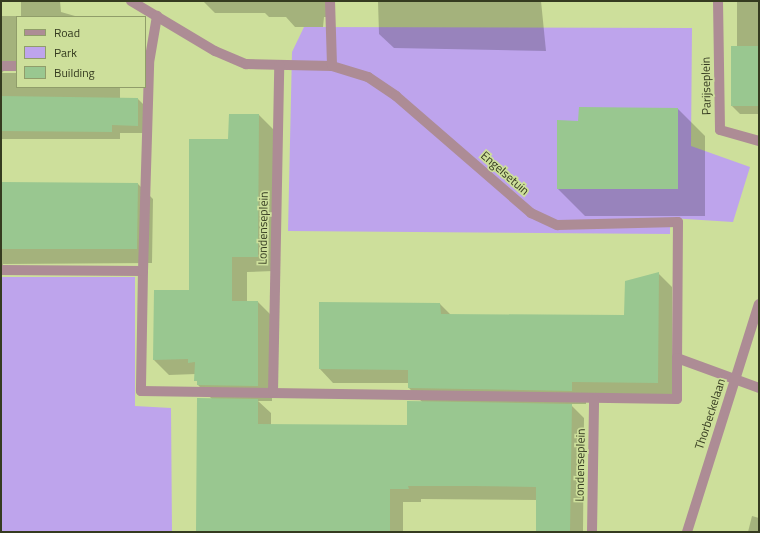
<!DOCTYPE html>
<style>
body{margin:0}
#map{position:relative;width:760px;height:533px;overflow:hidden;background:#cddf9b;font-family:"Titillium Web",sans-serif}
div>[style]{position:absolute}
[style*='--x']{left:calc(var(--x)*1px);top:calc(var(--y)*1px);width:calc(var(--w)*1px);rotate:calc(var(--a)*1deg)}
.green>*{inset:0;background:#bea4ec}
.shadow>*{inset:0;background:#0003}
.building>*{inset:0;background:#99c790}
.minor>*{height:10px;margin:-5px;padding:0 5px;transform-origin:5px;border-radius:5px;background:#ad8c95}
span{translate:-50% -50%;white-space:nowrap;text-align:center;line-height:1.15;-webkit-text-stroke:3.5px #cddf9b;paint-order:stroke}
.street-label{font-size:12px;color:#353b20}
.frame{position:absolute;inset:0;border:2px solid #353b20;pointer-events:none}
.legend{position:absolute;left:16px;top:16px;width:130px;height:72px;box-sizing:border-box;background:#cddf9b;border:1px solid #909d6a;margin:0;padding:5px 7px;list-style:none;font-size:12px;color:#353b20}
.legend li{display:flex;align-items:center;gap:8px;height:20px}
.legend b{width:20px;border:1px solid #909d6a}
</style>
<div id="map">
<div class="green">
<i style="clip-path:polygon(304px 27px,692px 28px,691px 146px,750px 167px,733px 222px,670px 218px,670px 234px,288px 231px,292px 52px)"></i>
<i style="clip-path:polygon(1px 277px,135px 277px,135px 406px,171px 408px,172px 532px,1px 532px)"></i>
</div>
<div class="shadow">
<i style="clip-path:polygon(21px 1px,60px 1px,61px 12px,75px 16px,113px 17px,17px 17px,17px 67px,6px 68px,2px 73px,17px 73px,17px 87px,120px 87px,120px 99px,138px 99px,146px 107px,145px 133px,120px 133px,120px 139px,1px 139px,1px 16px,21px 16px)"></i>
<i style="clip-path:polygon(203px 1px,333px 1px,333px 17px,324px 17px,323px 27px,295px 27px,286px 17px,269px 17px,265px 13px,215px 13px)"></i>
<i style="clip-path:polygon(378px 1px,541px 1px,546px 51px,394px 48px,379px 34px)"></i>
<i style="clip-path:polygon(737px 1px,759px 1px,759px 114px,740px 114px,732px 106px,737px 47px)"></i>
<i style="clip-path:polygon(678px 109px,705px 136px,705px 216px,585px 216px,558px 189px,579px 122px)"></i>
<i style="clip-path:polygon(259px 115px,274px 130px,273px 271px,247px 272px,247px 302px,258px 302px,273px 317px,272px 401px,258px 401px,271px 413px,271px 425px,408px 426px,423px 403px,409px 388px,409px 383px,333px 383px,320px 369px,440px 304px,451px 315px,625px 316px,658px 273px,672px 287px,672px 396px,586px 396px,586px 404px,570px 404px,584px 418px,583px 532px,538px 532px,538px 500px,421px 499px,421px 502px,403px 502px,403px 532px,197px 532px,213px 400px,198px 385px,196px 374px,169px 375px,154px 360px,190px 291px,229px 140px)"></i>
<i style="clip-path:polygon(1px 183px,138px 184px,153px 199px,152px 263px,3px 264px,3px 274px,1px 274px)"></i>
<i style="clip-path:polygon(752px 516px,759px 518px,759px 532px,748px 532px)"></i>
</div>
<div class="building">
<i style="clip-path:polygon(731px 46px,759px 46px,759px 106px,731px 106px)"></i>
<i style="clip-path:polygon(1px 96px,138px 98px,138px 126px,112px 125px,112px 132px,1px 131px)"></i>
<i style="clip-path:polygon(579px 107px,678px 108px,678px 189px,557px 189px,557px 120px,578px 121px)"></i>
<i style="clip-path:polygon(229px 114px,259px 114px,258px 257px,232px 257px,232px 301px,258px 301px,258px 386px,197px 385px,197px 381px,194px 381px,195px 362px,188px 363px,188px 359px,153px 360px,154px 290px,189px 290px,189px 139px,228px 139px)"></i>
<i style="clip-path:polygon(1px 182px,138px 183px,137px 249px,2px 249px)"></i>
<i style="clip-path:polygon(659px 272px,658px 383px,572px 382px,572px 391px,408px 388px,408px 370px,319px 369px,319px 302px,440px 303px,441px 314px,624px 315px,625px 281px)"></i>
<i style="clip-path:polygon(197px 398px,258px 399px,258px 424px,407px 425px,407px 401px,572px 404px,570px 532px,536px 532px,536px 487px,473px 486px,408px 486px,409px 489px,390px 489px,390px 532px,196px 532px)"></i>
</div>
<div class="minor">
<i style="--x:131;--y:1;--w:98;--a:30.8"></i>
<i style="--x:215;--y:51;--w:34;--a:23"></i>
<i style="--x:246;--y:64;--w:86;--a:1.3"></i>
<i style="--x:332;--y:66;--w:38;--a:17"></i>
<i style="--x:368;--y:77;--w:34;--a:34"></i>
<i style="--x:396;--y:96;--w:179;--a:40.9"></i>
<i style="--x:531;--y:213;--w:29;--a:25"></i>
<i style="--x:557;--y:225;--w:121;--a:-1.4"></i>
<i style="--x:678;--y:222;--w:136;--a:90.4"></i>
<i style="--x:677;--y:358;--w:87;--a:20.1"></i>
<i style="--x:330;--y:1;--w:65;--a:88.2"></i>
<i style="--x:718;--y:1;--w:129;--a:89.1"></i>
<i style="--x:720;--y:130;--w:41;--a:15.8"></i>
<i style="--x:145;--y:64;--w:4;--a:-14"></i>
<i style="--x:149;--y:63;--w:48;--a:-80.3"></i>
<i style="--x:1;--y:66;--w:16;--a:0"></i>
<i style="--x:1;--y:270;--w:142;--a:0.4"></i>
<i style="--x:143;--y:271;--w:120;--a:91"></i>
<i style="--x:141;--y:391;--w:536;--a:0.86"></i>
<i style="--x:677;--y:399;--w:41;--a:-90"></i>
<i style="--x:143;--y:271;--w:208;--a:-88.3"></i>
<i style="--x:273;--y:392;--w:327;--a:-88.9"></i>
<i style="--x:592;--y:532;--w:133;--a:-89.1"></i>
<i style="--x:687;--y:532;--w:239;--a:-72.5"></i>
</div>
<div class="street-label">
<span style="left:706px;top:86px;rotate:-91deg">Parijseplein</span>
<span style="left:505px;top:173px;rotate:41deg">Engelsetuin</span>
<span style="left:263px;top:228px;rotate:-89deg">Londenseplein</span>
<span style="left:710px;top:414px;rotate:-72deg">Thorbeckelaan</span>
<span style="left:580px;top:465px;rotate:-89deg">Londenseplein</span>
</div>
<div class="frame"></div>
<ul class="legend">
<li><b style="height:5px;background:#ad8c95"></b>Road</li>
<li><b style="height:11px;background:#bea4ec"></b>Park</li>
<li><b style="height:11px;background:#99c790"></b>Building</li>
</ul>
</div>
